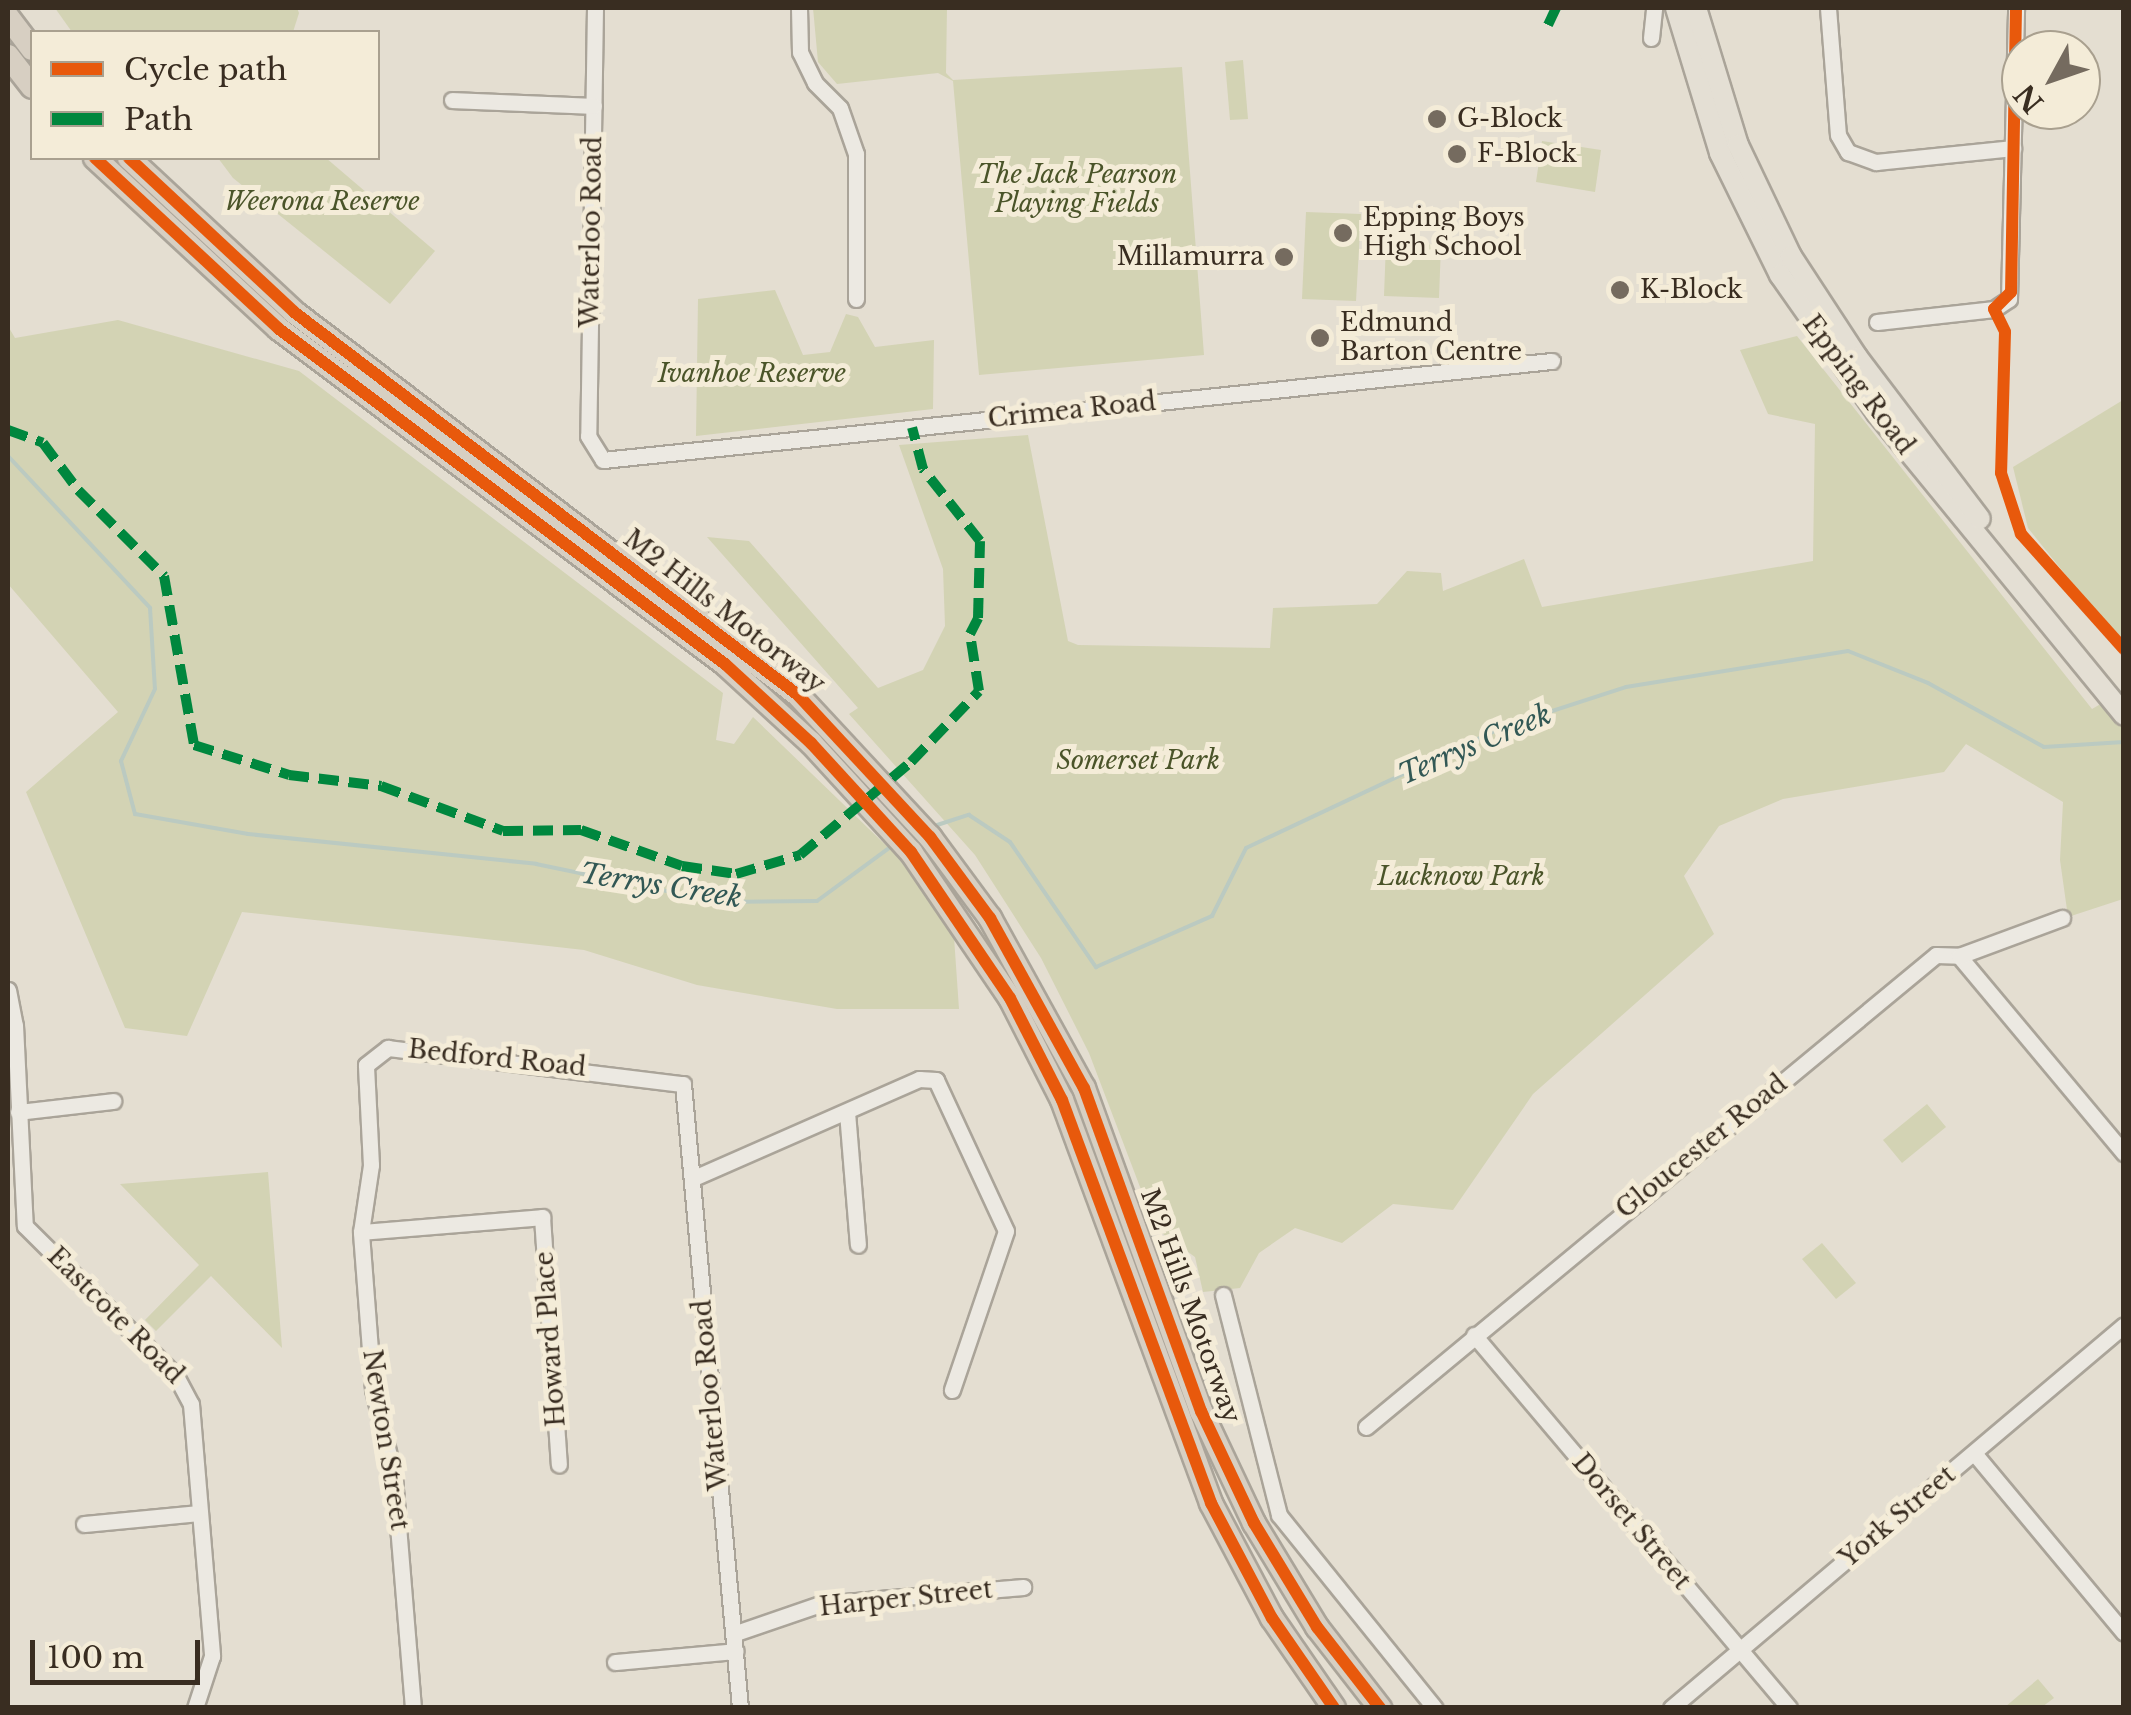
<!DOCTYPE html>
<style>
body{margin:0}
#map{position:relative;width:2131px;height:1715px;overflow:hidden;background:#e4ded1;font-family:"Libre Baskerville",serif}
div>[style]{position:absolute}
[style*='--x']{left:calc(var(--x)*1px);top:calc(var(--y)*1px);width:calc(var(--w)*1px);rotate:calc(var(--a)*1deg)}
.green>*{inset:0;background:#d3d3b4}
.stream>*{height:4px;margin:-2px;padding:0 2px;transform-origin:2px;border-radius:2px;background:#bbcac1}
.roads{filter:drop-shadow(2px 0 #aaa499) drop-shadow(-2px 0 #aaa499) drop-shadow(0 2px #aaa499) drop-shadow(0 -2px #aaa499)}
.minor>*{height:15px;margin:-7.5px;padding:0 7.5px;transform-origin:7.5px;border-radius:7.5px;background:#ece9e2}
.major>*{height:20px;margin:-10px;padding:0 10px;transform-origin:10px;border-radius:10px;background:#e4dfd4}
.highway>*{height:22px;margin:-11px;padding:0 11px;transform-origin:11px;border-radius:11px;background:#d7cfc2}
.quiet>*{height:10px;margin-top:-5px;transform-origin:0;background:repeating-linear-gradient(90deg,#00873e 0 20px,transparent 0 30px)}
.cycleway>*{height:12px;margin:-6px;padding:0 6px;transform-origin:6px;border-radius:6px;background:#e8590c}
.dots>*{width:28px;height:28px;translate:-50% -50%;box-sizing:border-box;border:5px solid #f4ecd8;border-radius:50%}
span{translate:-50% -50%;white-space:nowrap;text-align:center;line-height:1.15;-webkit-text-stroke:10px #f4ecd8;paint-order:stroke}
.poi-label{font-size:25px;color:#392d21}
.left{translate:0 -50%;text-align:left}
.right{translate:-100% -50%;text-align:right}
.park-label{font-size:25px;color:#4a5429;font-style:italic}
.street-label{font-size:25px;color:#392d21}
.water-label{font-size:28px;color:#325855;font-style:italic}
.frame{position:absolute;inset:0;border:10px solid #392d21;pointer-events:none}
.legend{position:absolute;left:30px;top:30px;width:350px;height:130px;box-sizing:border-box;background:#f4ecd8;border:2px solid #a9a08f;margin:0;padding:12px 18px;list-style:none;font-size:30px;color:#392d21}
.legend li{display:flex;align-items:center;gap:20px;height:50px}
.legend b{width:50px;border:2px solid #a9a08f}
.north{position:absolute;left:2001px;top:30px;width:100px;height:100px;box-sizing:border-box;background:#f4ecd8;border:2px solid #a9a08f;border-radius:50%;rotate:230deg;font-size:28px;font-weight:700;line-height:40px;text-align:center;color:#392d21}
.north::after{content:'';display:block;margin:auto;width:35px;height:45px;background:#756b5f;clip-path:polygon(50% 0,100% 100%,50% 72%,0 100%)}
.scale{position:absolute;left:30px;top:1640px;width:170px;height:45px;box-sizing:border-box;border:5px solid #392d21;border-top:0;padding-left:12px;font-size:30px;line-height:35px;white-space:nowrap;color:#392d21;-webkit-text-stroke:8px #f4ecd8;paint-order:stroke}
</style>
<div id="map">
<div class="green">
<i style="clip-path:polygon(55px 8px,297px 8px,299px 13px,293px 32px,72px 32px)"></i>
<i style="clip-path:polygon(813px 8px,947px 8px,946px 73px,953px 80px,1182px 67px,1204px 355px,979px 375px,953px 81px,938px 73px,837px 84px,818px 62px)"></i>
<i style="clip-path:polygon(1243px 60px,1248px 119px,1230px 120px,1225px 62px)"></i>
<i style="clip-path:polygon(1542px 141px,1601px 150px,1595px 192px,1536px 182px)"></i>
<i style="clip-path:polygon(218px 158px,326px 158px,435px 251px,390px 304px,233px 178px)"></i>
<i style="clip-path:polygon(1306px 212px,1361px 214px,1356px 301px,1302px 299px)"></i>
<i style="clip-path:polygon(1386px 243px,1441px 245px,1439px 298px,1384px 296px)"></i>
<i style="clip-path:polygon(775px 290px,803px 355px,830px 352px,846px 314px,858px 317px,875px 347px,934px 340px,933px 409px,696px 436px,698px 299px)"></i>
<i style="clip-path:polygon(118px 320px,299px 371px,723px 693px,716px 740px,734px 744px,753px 717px,898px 857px,954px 937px,959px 1009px,837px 1009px,697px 985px,584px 950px,242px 912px,187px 1036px,125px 1028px,26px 792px,118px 712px,8px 584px,8px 326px,15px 338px)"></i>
<i style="clip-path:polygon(1797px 336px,2092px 709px,2123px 691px,2123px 899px,2068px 917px,2060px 860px,2063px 802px,1966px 744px,1944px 772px,1783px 799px,1719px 826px,1684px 876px,1714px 934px,1533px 1094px,1453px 1210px,1393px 1204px,1342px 1243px,1295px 1228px,1259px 1253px,1240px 1288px,1203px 1292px,1195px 1257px,1156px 1229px,1089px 1053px,1041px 958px,975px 855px,849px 714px,858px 708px,707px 537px,749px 541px,878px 688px,923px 670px,945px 626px,943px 569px,899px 445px,1028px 435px,1068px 641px,1078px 645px,1270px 648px,1273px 608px,1377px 604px,1407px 571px,1441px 573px,1443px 591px,1524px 559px,1542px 607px,1813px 561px,1815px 424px,1768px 414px,1740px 350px)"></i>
<i style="clip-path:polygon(2123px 400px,2123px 646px,2028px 528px,2013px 467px)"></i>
<i style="clip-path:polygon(1927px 1104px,1946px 1127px,1902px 1163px,1883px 1140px)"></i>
<i style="clip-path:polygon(268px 1172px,282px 1348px,211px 1276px,156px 1331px,145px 1320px,199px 1265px,120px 1184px)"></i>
<i style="clip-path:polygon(1822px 1243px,1856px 1283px,1836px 1299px,1802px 1259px)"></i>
<i style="clip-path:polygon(2038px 1679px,2054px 1698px,2042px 1707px,2005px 1707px)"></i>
</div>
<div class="stream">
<i style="--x:8;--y:456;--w:208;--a:46.9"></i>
<i style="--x:150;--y:608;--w:81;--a:86.5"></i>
<i style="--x:155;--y:689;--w:80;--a:115.3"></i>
<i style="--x:121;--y:761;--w:55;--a:75.2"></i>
<i style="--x:135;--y:814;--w:115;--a:10"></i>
<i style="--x:248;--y:834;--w:290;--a:5.9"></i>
<i style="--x:536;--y:864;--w:188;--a:11.7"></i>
<i style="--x:720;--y:902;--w:97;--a:-0.6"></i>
<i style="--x:817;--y:901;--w:93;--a:-36.3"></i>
<i style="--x:931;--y:827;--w:40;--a:-18"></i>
<i style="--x:969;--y:815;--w:49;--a:33.4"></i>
<i style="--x:1010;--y:842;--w:152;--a:55.5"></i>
<i style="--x:1096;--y:967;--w:127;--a:-23.7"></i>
<i style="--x:1212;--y:916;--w:76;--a:-63.4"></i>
<i style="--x:1246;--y:848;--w:284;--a:-25.2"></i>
<i style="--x:1503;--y:727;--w:129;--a:-18"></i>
<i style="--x:1626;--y:687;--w:225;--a:-9.2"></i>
<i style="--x:1848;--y:651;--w:86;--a:21.8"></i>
<i style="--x:1928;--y:683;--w:132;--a:28.9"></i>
<i style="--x:2044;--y:747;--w:80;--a:-3.6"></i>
</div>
<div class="roads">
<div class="minor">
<i style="--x:595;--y:8;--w:428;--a:90.9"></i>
<i style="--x:588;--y:436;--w:28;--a:58"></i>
<i style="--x:603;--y:460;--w:954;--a:-5.96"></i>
<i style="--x:799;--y:8;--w:44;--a:88.7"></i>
<i style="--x:800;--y:52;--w:34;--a:64"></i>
<i style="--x:815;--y:83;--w:35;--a:45"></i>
<i style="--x:840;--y:108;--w:49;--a:70.8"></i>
<i style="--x:856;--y:154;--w:145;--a:90"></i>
<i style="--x:1828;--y:8;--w:127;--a:85.5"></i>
<i style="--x:1838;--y:135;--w:20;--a:60"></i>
<i style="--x:1848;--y:152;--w:30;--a:20"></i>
<i style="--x:1876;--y:162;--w:138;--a:-5.8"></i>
<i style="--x:1651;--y:38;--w:30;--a:-84"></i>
<i style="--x:452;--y:100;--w:142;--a:2.4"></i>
<i style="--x:1877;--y:322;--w:118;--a:-6.3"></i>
<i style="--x:1994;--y:309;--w:18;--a:-34"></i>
<i style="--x:2009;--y:299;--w:291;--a:-88.6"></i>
<i style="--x:1959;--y:956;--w:257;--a:50.1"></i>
<i style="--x:8;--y:990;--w:36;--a:79"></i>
<i style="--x:15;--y:1025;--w:201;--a:87.2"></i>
<i style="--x:25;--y:1226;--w:213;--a:44.8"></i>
<i style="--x:176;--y:1376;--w:32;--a:62"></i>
<i style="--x:191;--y:1404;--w:253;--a:85.2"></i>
<i style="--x:212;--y:1656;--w:55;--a:108.1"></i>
<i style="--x:18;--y:1112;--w:96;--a:-6.6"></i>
<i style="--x:847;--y:1112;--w:133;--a:85.3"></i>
<i style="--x:696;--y:1177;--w:244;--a:-23.7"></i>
<i style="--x:919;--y:1079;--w:17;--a:3"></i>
<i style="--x:936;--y:1080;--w:166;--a:65.1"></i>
<i style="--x:1006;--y:1231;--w:168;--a:108.8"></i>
<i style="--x:361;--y:1232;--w:182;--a:-4.7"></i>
<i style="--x:542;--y:1217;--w:248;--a:86.1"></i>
<i style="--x:1223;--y:1295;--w:227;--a:75.7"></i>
<i style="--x:1279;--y:1515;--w:248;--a:51.1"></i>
<i style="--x:1474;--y:1335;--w:488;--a:49.8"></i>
<i style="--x:1366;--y:1427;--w:740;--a:-39.63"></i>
<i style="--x:1936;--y:955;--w:23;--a:2"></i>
<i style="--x:1959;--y:956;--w:110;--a:-20.3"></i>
<i style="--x:1974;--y:1453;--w:234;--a:50.2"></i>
<i style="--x:84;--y:1524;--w:116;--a:-5.5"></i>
<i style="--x:733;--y:1634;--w:92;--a:-19"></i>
<i style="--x:820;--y:1604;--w:204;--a:-4.8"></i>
<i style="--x:615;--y:1662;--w:121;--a:-5.2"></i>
<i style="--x:413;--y:1708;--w:233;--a:-94.7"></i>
<i style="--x:394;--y:1476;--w:89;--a:-103.6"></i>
<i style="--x:373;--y:1389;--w:157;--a:-94.4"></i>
<i style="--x:361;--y:1232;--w:68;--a:-81.5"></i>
<i style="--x:371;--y:1165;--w:100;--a:-92.9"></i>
<i style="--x:366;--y:1065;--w:28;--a:-38"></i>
<i style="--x:388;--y:1048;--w:297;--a:7"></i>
<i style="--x:683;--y:1084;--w:627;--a:84.78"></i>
<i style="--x:1671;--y:1708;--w:593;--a:-40.21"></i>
</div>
<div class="major">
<i style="--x:1676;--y:8;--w:152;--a:73.1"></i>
<i style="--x:1720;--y:153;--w:136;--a:63.8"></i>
<i style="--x:1780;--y:275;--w:169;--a:54.9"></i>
<i style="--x:1877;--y:413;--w:390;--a:50.7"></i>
<i style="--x:1696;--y:8;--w:143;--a:73"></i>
<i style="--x:1738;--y:145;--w:123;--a:64.5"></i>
<i style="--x:1791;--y:256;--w:121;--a:56.8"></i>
<i style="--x:1857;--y:357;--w:203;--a:52.8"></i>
</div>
<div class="highway">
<i style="--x:8;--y:17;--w:40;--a:53"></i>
<i style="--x:8;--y:56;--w:39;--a:52"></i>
<i style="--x:95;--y:158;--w:251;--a:42.9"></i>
<i style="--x:279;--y:329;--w:558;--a:36.91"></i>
<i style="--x:725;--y:664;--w:117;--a:42.6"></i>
<i style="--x:811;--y:743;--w:148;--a:47.5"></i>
<i style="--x:911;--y:852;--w:176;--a:55.9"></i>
<i style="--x:1010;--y:998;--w:114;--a:63"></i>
<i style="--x:1062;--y:1100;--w:430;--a:69.7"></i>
<i style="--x:1211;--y:1503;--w:130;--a:62.1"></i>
<i style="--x:1272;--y:1618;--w:109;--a:55.4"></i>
<i style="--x:129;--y:158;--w:226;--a:43"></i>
<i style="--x:294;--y:312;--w:633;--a:37.23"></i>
<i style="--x:798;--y:695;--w:194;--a:47.1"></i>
<i style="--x:930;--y:837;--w:101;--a:53.5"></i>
<i style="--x:990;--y:918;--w:194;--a:61.1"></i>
<i style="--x:1084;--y:1088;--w:344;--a:70.1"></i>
<i style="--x:1201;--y:1411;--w:124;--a:64.7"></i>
<i style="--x:1254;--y:1523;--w:122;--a:58.8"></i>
<i style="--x:1317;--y:1627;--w:103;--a:52.1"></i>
</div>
</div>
<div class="quiet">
<i style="--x:1548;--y:25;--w:19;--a:-65"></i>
<i style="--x:8;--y:430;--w:37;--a:20"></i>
<i style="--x:43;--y:443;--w:59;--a:53.3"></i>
<i style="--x:78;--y:490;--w:122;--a:45"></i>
<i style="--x:164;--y:576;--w:172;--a:79.9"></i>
<i style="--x:194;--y:745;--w:100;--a:17.5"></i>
<i style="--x:289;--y:775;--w:93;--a:6.8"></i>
<i style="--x:381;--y:786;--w:130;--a:20.2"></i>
<i style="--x:503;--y:831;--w:78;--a:-0.7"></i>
<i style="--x:581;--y:830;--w:107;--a:19.6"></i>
<i style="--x:682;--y:866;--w:55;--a:8.4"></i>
<i style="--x:736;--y:874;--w:67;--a:-16.5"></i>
<i style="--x:800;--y:855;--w:145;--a:-40"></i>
<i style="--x:911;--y:762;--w:98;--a:-46.2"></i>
<i style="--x:979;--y:691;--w:58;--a:-99"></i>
<i style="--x:970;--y:634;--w:18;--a:-63"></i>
<i style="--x:978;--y:618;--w:77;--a:-88.5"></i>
<i style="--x:980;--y:541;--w:92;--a:-128.4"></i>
<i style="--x:923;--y:469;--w:43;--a:-104.7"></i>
</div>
<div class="cycleway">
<i style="--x:2016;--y:8;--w:284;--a:91"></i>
<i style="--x:2011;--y:292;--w:24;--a:135"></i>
<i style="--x:1994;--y:309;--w:25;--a:64"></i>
<i style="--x:2005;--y:332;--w:141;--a:91.6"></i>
<i style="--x:2001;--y:473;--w:64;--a:71.8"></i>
<i style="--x:2021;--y:534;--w:154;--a:48.2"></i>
<i style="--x:95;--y:158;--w:251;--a:42.9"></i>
<i style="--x:279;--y:329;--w:558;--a:36.91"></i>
<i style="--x:725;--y:664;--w:117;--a:42.6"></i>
<i style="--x:811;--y:743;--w:148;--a:47.5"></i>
<i style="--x:911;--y:852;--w:176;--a:55.9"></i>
<i style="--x:1010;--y:998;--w:114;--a:63"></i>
<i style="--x:1062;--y:1100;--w:430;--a:69.7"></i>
<i style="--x:1211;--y:1503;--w:130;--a:62.1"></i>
<i style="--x:1272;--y:1618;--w:109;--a:55.4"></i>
<i style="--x:129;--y:158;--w:226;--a:43"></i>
<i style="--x:294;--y:312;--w:633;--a:37.23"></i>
<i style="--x:798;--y:695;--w:194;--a:47.1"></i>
<i style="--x:930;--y:837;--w:101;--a:53.5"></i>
<i style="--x:990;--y:918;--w:194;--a:61.1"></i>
<i style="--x:1084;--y:1088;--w:344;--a:70.1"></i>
<i style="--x:1201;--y:1411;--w:124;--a:64.7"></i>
<i style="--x:1254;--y:1523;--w:122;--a:58.8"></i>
<i style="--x:1317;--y:1627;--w:103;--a:52.1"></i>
</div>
<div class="dots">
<i style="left:1437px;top:119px;background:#756b5f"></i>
<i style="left:1457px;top:154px;background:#756b5f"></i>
<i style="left:1343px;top:233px;background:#756b5f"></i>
<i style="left:1284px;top:257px;background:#756b5f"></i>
<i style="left:1620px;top:290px;background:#756b5f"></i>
<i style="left:1320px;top:338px;background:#756b5f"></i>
</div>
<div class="poi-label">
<span class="left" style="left:1457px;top:119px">G-Block</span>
<span class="left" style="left:1477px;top:154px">F-Block</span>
<span class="left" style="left:1363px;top:233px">Epping Boys<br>High School</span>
<span class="right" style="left:1264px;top:257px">Millamurra</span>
<span class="left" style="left:1640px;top:290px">K-Block</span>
<span class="left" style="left:1340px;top:338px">Edmund<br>Barton Centre</span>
</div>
<div class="park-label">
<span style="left:1077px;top:190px">The Jack Pearson<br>Playing Fields</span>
<span style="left:322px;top:202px">Weerona Reserve</span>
<span style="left:752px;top:374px">Ivanhoe Reserve</span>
<span style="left:1138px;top:761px">Somerset Park</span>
<span style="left:1461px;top:877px">Lucknow Park</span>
</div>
<div class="street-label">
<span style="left:592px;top:232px;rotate:-89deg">Waterloo Road</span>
<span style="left:1858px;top:385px;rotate:53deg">Epping Road</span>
<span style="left:1072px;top:411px;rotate:-6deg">Crimea Road</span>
<span style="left:724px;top:612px;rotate:38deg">M2 Hills Motorway</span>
<span style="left:497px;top:1059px;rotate:6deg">Bedford Road</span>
<span style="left:1702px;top:1147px;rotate:-39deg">Gloucester Road</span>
<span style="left:1190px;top:1306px;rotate:70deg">M2 Hills Motorway</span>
<span style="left:115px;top:1316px;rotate:45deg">Eastcote Road</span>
<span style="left:551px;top:1339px;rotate:-94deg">Howard Place</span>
<span style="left:711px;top:1395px;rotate:-95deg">Waterloo Road</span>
<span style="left:385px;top:1440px;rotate:81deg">Newton Street</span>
<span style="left:1898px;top:1517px;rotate:-40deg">York Street</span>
<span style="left:1631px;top:1522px;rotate:50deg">Dorset Street</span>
<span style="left:906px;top:1599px;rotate:-6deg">Harper Street</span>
</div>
<div class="water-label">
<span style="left:1475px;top:745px;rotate:-23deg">Terrys Creek</span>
<span style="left:661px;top:886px;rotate:9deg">Terrys Creek</span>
</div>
<div class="frame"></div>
<ul class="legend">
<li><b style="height:12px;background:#e8590c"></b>Cycle path</li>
<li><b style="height:12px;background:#00873e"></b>Path</li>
</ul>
<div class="north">N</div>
<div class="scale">100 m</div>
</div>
